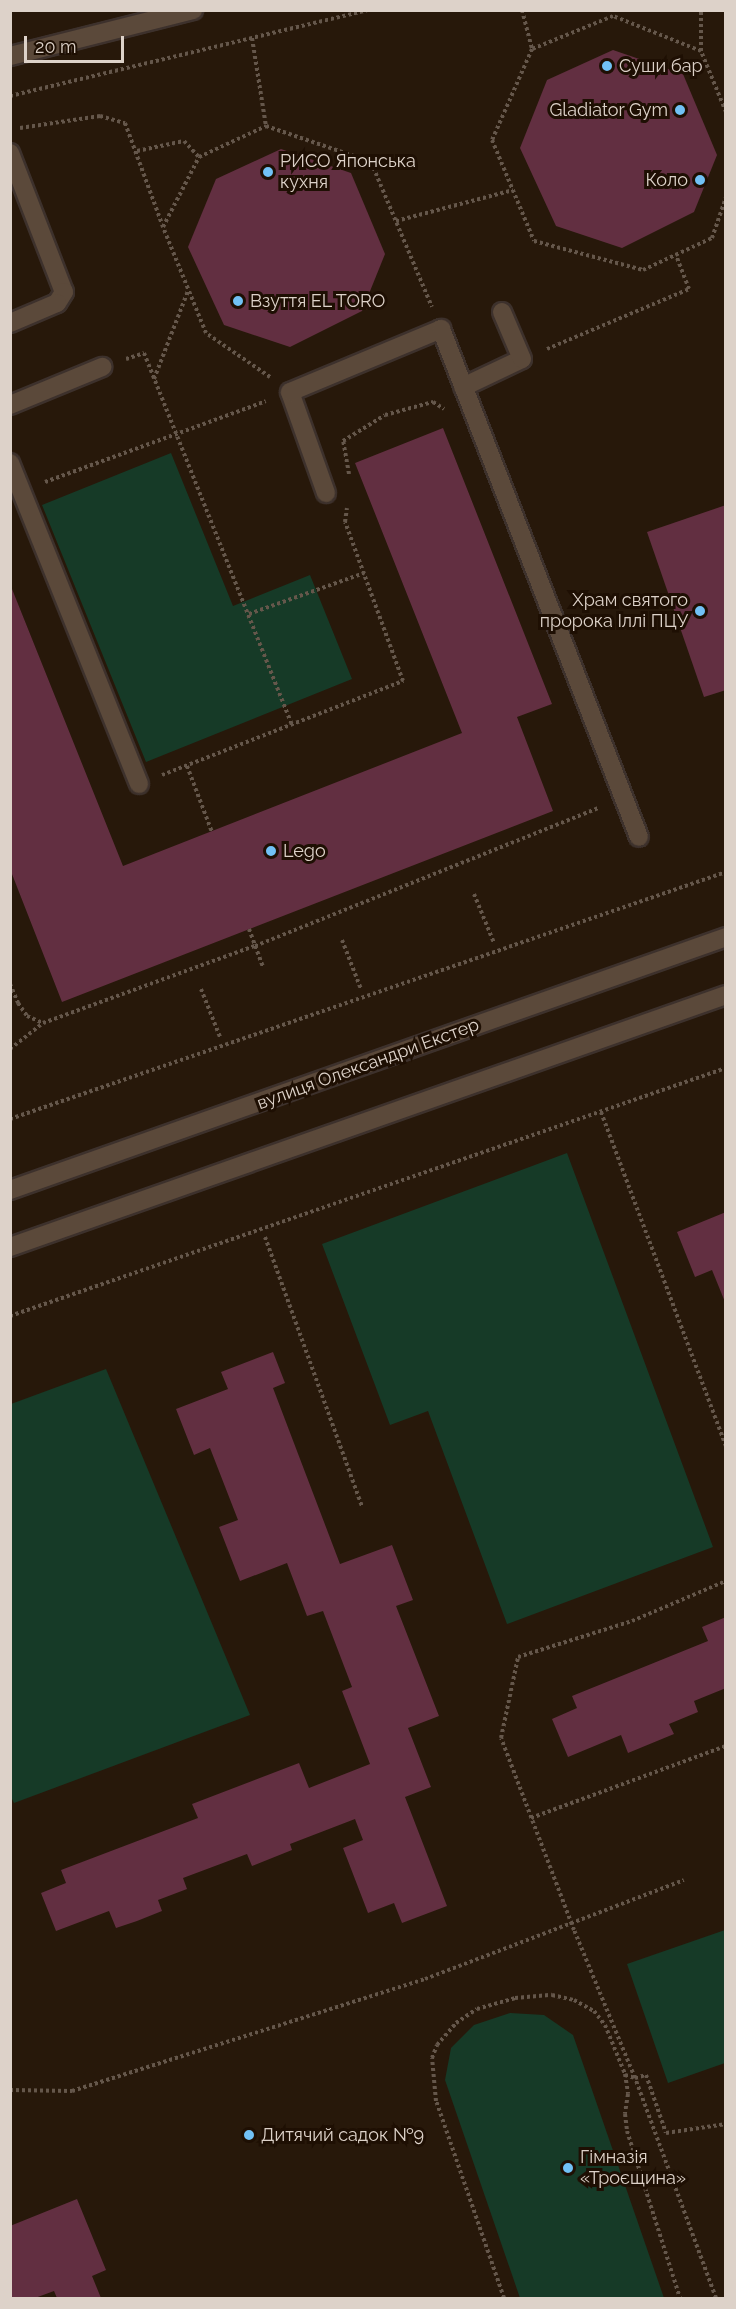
<!DOCTYPE html>
<meta charset="utf-8">
<style>
body{margin:0}
#map{position:relative;width:736px;height:2309px;overflow:hidden;background:#27180a;font-family:Raleway,sans-serif}
div>[style]{position:absolute}
[style*='--x']{left:calc(var(--x)*1px);top:calc(var(--y)*1px);width:calc(var(--w)*1px);rotate:calc(var(--a)*1deg)}
.green>*{inset:0;background:#163a27}
.building>*{inset:0;background:#622f41}
.path>*{height:4px;margin-top:-2px;transform-origin:0;background:repeating-linear-gradient(90deg,#65574b 0 3px,transparent 0 6px)}
.roads{filter:drop-shadow(2px 0 #3d312c) drop-shadow(-2px 0 #3d312c) drop-shadow(0 2px #3d312c) drop-shadow(0 -2px #3d312c)}
.minor>*{height:18px;margin:-9px;padding:0 9px;transform-origin:9px;border-radius:9px;background:#5b493a}
.dots>*{width:16px;height:16px;translate:-50% -50%;box-sizing:border-box;border:3px solid #1e0f03;border-radius:50%}
span{translate:-50% -50%;white-space:nowrap;text-align:center;line-height:1.15;-webkit-text-stroke:6px #1e0f03;paint-order:stroke}
.poi-label{font-size:18px;color:#ddd2c9}
.left{translate:0 -50%;text-align:left}
.right{translate:-100% -50%;text-align:right}
.street-label{font-size:18px;color:#ddd2c9}
.frame{position:absolute;inset:0;border:12px solid #ddd2c9;pointer-events:none}
.scale{position:absolute;left:24px;top:36px;width:100px;height:27px;box-sizing:border-box;border:3px solid #ddd2c9;border-top:0;padding-left:8px;font-size:18px;line-height:21px;white-space:nowrap;color:#ddd2c9;-webkit-text-stroke:4px #1e0f03;paint-order:stroke}
</style>
<div id="map">
<div class="green">
<i style="clip-path:polygon(171px 453px,233px 606px,310px 575px,352px 679px,146px 762px,42px 505px)"></i>
<i style="clip-path:polygon(567px 1153px,713px 1547px,507px 1624px,428px 1411px,390px 1425px,322px 1244px)"></i>
<i style="clip-path:polygon(106px 1369px,250px 1715px,14px 1803px,10px 1795px,11px 1404px)"></i>
<i style="clip-path:polygon(725px 1930px,725px 2063px,668px 2083px,627px 1964px)"></i>
<i style="clip-path:polygon(510px 2013px,544px 2015px,573px 2035px,664px 2298px,520px 2298px,445px 2080px,451px 2048px,474px 2025px)"></i>
</div>
<div class="building">
<i style="clip-path:polygon(613px 50px,683px 74px,717px 155px,694px 212px,622px 248px,556px 226px,520px 148px,547px 80px)"></i>
<i style="clip-path:polygon(281px 149px,351px 173px,385px 254px,362px 311px,290px 347px,224px 325px,188px 247px,216px 179px)"></i>
<i style="clip-path:polygon(443px 428px,552px 704px,517px 717px,553px 811px,62px 1002px,10px 869px,10px 584px,123px 866px,462px 733px,355px 463px)"></i>
<i style="clip-path:polygon(726px 505px,726px 690px,704px 697px,647px 532px)"></i>
<i style="clip-path:polygon(726px 1212px,726px 1302px,725px 1302px,712px 1270px,695px 1277px,677px 1232px)"></i>
<i style="clip-path:polygon(273px 1352px,285px 1383px,273px 1388px,340px 1564px,392px 1545px,413px 1600px,396px 1606px,439px 1716px,408px 1728px,431px 1787px,405px 1797px,447px 1906px,402px 1923px,394px 1903px,368px 1913px,343px 1848px,363px 1840px,355px 1819px,290px 1844px,292px 1850px,252px 1866px,247px 1854px,183px 1878px,187px 1889px,158px 1900px,162px 1911px,137px 1921px,116px 1928px,109px 1911px,56px 1931px,41px 1893px,66px 1883px,61px 1870px,198px 1818px,192px 1804px,299px 1763px,309px 1788px,370px 1764px,342px 1691px,352px 1687px,323px 1611px,307px 1616px,287px 1563px,240px 1581px,219px 1527px,238px 1520px,210px 1448px,194px 1455px,176px 1409px,228px 1389px,221px 1372px)"></i>
<i style="clip-path:polygon(726px 1617px,726px 1688px,694px 1701px,698px 1712px,669px 1724px,674px 1734px,628px 1753px,621px 1735px,568px 1757px,552px 1719px,577px 1708px,572px 1696px,708px 1641px,702px 1627px)"></i>
<i style="clip-path:polygon(77px 2199px,106px 2270px,92px 2276px,101px 2298px,57px 2298px,54px 2291px,35px 2298px,10px 2298px,10px 2226px)"></i>
</div>
<div class="path">
<i style="--x:522;--y:10;--w:40;--a:75.6"></i>
<i style="--x:252;--y:38;--w:89;--a:81"></i>
<i style="--x:701;--y:51;--w:41;--a:-90"></i>
<i style="--x:10;--y:96;--w:367;--a:-13.5"></i>
<i style="--x:726;--y:112;--w:66;--a:-112.3"></i>
<i style="--x:701;--y:51;--w:95;--a:-158.3"></i>
<i style="--x:613;--y:16;--w:87;--a:157.8"></i>
<i style="--x:532;--y:49;--w:99;--a:113.7"></i>
<i style="--x:492;--y:140;--w:109;--a:67.4"></i>
<i style="--x:534;--y:241;--w:113;--a:14.9"></i>
<i style="--x:643;--y:270;--w:76;--a:-24.9"></i>
<i style="--x:712;--y:238;--w:43;--a:-71.1"></i>
<i style="--x:20;--y:128;--w:81;--a:-8.5"></i>
<i style="--x:100;--y:116;--w:26;--a:16"></i>
<i style="--x:125;--y:123;--w:111;--a:69.9"></i>
<i style="--x:137;--y:151;--w:48;--a:-12"></i>
<i style="--x:184;--y:141;--w:22;--a:47"></i>
<i style="--x:396;--y:221;--w:121;--a:-14.8"></i>
<i style="--x:547;--y:349;--w:154;--a:-22.9"></i>
<i style="--x:689;--y:289;--w:36;--a:-111"></i>
<i style="--x:126;--y:359;--w:19;--a:-18"></i>
<i style="--x:144;--y:353;--w:400;--a:68.3"></i>
<i style="--x:270;--y:377;--w:78;--a:-145.5"></i>
<i style="--x:206;--y:333;--w:114;--a:-112.1"></i>
<i style="--x:163;--y:227;--w:79;--a:-62.8"></i>
<i style="--x:199;--y:157;--w:74;--a:-24.8"></i>
<i style="--x:266;--y:126;--w:111;--a:18.9"></i>
<i style="--x:371;--y:162;--w:157;--a:67.2"></i>
<i style="--x:154;--y:379;--w:94;--a:-68.9"></i>
<i style="--x:349;--y:474;--w:34;--a:-100"></i>
<i style="--x:343;--y:441;--w:49;--a:-31.8"></i>
<i style="--x:385;--y:415;--w:50;--a:-15.2"></i>
<i style="--x:433;--y:402;--w:13;--a:32"></i>
<i style="--x:45;--y:482;--w:235;--a:-20.1"></i>
<i style="--x:249;--y:614;--w:122;--a:-19.6"></i>
<i style="--x:187;--y:766;--w:71;--a:69.3"></i>
<i style="--x:162;--y:775;--w:259;--a:-21.3"></i>
<i style="--x:403;--y:681;--w:169;--a:-110"></i>
<i style="--x:345;--y:522;--w:14;--a:-82"></i>
<i style="--x:474;--y:894;--w:53;--a:67.8"></i>
<i style="--x:249;--y:929;--w:40;--a:69.8"></i>
<i style="--x:342;--y:940;--w:53;--a:68.8"></i>
<i style="--x:10;--y:984;--w:21;--a:67"></i>
<i style="--x:18;--y:1003;--w:16;--a:55"></i>
<i style="--x:27;--y:1016;--w:17;--a:24"></i>
<i style="--x:43;--y:1023;--w:226;--a:-20"></i>
<i style="--x:255;--y:946;--w:371;--a:-21.9"></i>
<i style="--x:201;--y:989;--w:52;--a:68.4"></i>
<i style="--x:10;--y:1049;--w:42;--a:-38.2"></i>
<i style="--x:601;--y:1112;--w:358;--a:69.5"></i>
<i style="--x:10;--y:1119;--w:757;--a:-19.03"></i>
<i style="--x:265;--y:1237;--w:286;--a:70.2"></i>
<i style="--x:10;--y:1316;--w:758;--a:-19.1"></i>
<i style="--x:531;--y:1818;--w:208;--a:-20.3"></i>
<i style="--x:625;--y:2075;--w:10;--a:17"></i>
<i style="--x:635;--y:2078;--w:11;--a:-15"></i>
<i style="--x:646;--y:2075;--w:61;--a:71"></i>
<i style="--x:666;--y:2133;--w:61;--a:-8.5"></i>
<i style="--x:10;--y:2090;--w:62;--a:0.9"></i>
<i style="--x:72;--y:2091;--w:370;--a:-17.6"></i>
<i style="--x:425;--y:1979;--w:277;--a:-20.9"></i>
<i style="--x:504;--y:2298;--w:208;--a:-109"></i>
<i style="--x:436;--y:2101;--w:43;--a:-95.3"></i>
<i style="--x:432;--y:2058;--w:14;--a:-69"></i>
<i style="--x:437;--y:2045;--w:29;--a:-49"></i>
<i style="--x:456;--y:2023;--w:25;--a:-34"></i>
<i style="--x:477;--y:2009;--w:40;--a:-16"></i>
<i style="--x:515;--y:1998;--w:37;--a:-5"></i>
<i style="--x:552;--y:1995;--w:23;--a:13"></i>
<i style="--x:574;--y:2000;--w:23;--a:29"></i>
<i style="--x:594;--y:2011;--w:18;--a:52"></i>
<i style="--x:605;--y:2025;--w:53;--a:67.8"></i>
<i style="--x:625;--y:2074;--w:20;--a:81"></i>
<i style="--x:628;--y:2094;--w:20;--a:99"></i>
<i style="--x:625;--y:2114;--w:17;--a:83"></i>
<i style="--x:627;--y:2131;--w:175;--a:72.4"></i>
<i style="--x:716;--y:2298;--w:234;--a:-110.2"></i>
<i style="--x:635;--y:2078;--w:160;--a:-112.4"></i>
<i style="--x:574;--y:1930;--w:205;--a:-110.8"></i>
<i style="--x:501;--y:1738;--w:83;--a:-78.1"></i>
<i style="--x:518;--y:1657;--w:120;--a:-17.5"></i>
<i style="--x:632;--y:1621;--w:102;--a:-23.1"></i>
</div>
<div class="roads">
<div class="minor">
<i style="--x:10;--y:56;--w:189;--a:-14.1"></i>
<i style="--x:10;--y:153;--w:149;--a:68.8"></i>
<i style="--x:64;--y:292;--w:13;--a:122"></i>
<i style="--x:57;--y:303;--w:51;--a:156.9"></i>
<i style="--x:463;--y:387;--w:65;--a:-25.4"></i>
<i style="--x:522;--y:359;--w:51;--a:-113.1"></i>
<i style="--x:10;--y:405;--w:100;--a:-22.4"></i>
<i style="--x:10;--y:463;--w:346;--a:68.1"></i>
<i style="--x:326;--y:493;--w:107;--a:-109.6"></i>
<i style="--x:290;--y:392;--w:164;--a:-22.6"></i>
<i style="--x:441;--y:329;--w:545;--a:68.71"></i>
<i style="--x:10;--y:1190;--w:759;--a:-19.46"></i>
<i style="--x:10;--y:1247;--w:759;--a:-19.39"></i>
</div>
</div>
<div class="dots">
<i style="left:607px;top:66px;background:#71c1f5"></i>
<i style="left:680px;top:110px;background:#71c1f5"></i>
<i style="left:268px;top:172px;background:#71c1f5"></i>
<i style="left:700px;top:180px;background:#71c1f5"></i>
<i style="left:238px;top:301px;background:#71c1f5"></i>
<i style="left:700px;top:611px;background:#71c1f5"></i>
<i style="left:271px;top:851px;background:#71c1f5"></i>
<i style="left:249px;top:2135px;background:#71c1f5"></i>
<i style="left:568px;top:2168px;background:#71c1f5"></i>
</div>
<div class="poi-label">
<span class="left" style="left:619px;top:66px">Суши бар</span>
<span class="right" style="left:668px;top:110px">Gladiator Gym</span>
<span class="left" style="left:280px;top:172px">РИСО Японська<br>кухня</span>
<span class="right" style="left:688px;top:180px">Коло</span>
<span class="left" style="left:250px;top:301px">Взуття EL TORO</span>
<span class="right" style="left:688px;top:611px">Храм святого<br>пророка Іллі ПЦУ</span>
<span class="left" style="left:283px;top:851px">Lego</span>
<span class="left" style="left:261px;top:2135px">Дитячий садок №9</span>
<span class="left" style="left:580px;top:2168px">Гімназія<br>«Троєщина»</span>
</div>
<div class="street-label">
<span style="left:368px;top:1064px;rotate:-20deg">вулиця Олександри Екстер</span>
</div>
<div class="frame"></div>
<div class="scale">20 m</div>
</div>
